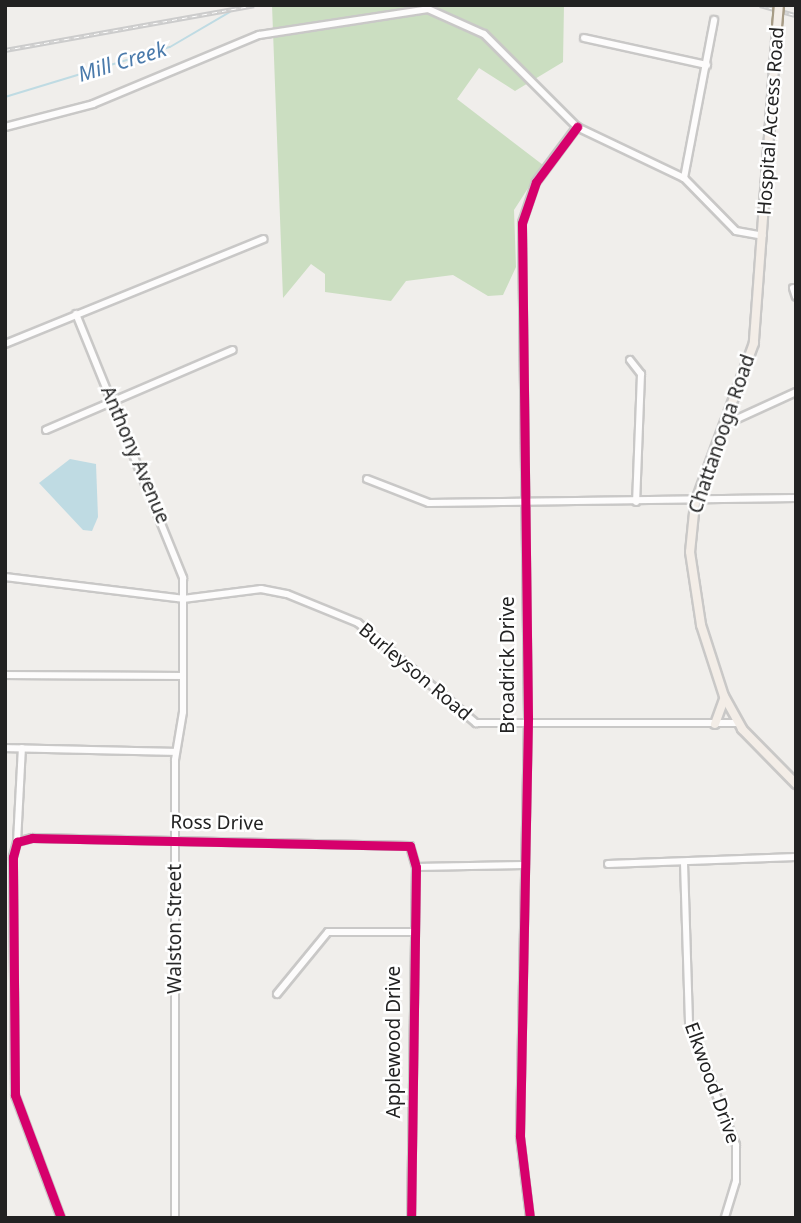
<!DOCTYPE html>
<style>
body{margin:0}
#map{position:relative;width:801px;height:1223px;overflow:hidden;background:#f0eeeb;font-family:"Noto Sans",sans-serif}
div>[style]{position:absolute}
[style*='--x']{left:calc(var(--x)*1px);top:calc(var(--y)*1px);width:calc(var(--w)*1px);rotate:calc(var(--a)*1deg)}
.forest>*{inset:0;background:#cbdec1}
.water>*{inset:0;background:#bfdbe3}
.stream>*{height:2px;margin:-1px;padding:0 1px;transform-origin:1px;border-radius:1px;background:#bfdbe3}
.roads{filter:drop-shadow(2px 0 #c9c8c7) drop-shadow(-2px 0 #c9c8c7) drop-shadow(0 2px #c9c8c7) drop-shadow(0 -2px #c9c8c7)}
.minor>*{height:6px;margin:-3px;padding:0 3px;transform-origin:3px;border-radius:3px;background:#fdfcfc}
.major>*{height:8px;margin:-4px;padding:0 4px;transform-origin:4px;border-radius:4px;background:#f3ede7}
.rail>*{height:4.5px;margin-top:-2.25px;transform-origin:0;background:repeating-linear-gradient(90deg,#fff 0 5px,#ccc 0 10px);box-sizing:border-box;border-block:2px solid #ccc}
.bridges{filter:drop-shadow(2px 0 #a79c86) drop-shadow(-2px 0 #a79c86) drop-shadow(0 2px #a79c86) drop-shadow(0 -2px #a79c86)}
.major-bridge>*{height:8px;margin:-4px;padding:0 4px;transform-origin:4px;border-radius:4px;background:#f3ede7}
.cycleway>*{height:9px;margin:-4.5px;padding:0 4.5px;transform-origin:4.5px;border-radius:4.5px;background:#d6006c}
span{translate:-50% -50%;white-space:nowrap;text-align:center;line-height:1.15;-webkit-text-stroke:5px #fff;paint-order:stroke}
.street-label{font-size:19px;color:#222}
.water-label{font-size:21px;color:#4a7aab;font-style:italic}
.frame{position:absolute;inset:0;border:7px solid #222;pointer-events:none}
</style>
<div id="map">
<div class="forest">
<i style="clip-path:polygon(272px 5px,564px 5px,563px 62px,515px 91px,479px 68px,457px 99px,543px 165px,514px 210px,516px 267px,503px 295px,488px 296px,453px 275px,406px 281px,391px 301px,325px 292px,325px 274px,311px 264px,283px 298px)"></i>
</div>
<div class="water">
<i style="clip-path:polygon(70px 459px,96px 464px,98px 517px,92px 531px,83px 530px,39px 483px)"></i>
</div>
<div class="stream">
<i style="--x:233;--y:6;--w:1;--a:-45"></i>
<i style="--x:5;--y:97;--w:172;--a:-16.9"></i>
<i style="--x:170;--y:47;--w:69;--a:-30.3"></i>
</div>
<div class="roads">
<div class="minor">
<i style="--x:584;--y:38;--w:126;--a:12.4"></i>
<i style="--x:5;--y:127;--w:91;--a:-14.6"></i>
<i style="--x:93;--y:104;--w:180;--a:-22.6"></i>
<i style="--x:259;--y:35;--w:171;--a:-8.7"></i>
<i style="--x:428;--y:9;--w:61;--a:24.1"></i>
<i style="--x:484;--y:34;--w:132;--a:45"></i>
<i style="--x:577;--y:127;--w:119;--a:25.5"></i>
<i style="--x:684;--y:178;--w:74;--a:45.5"></i>
<i style="--x:736;--y:231;--w:27;--a:10"></i>
<i style="--x:684;--y:178;--w:161;--a:-79.2"></i>
<i style="--x:793;--y:288;--w:9;--a:72"></i>
<i style="--x:76;--y:314;--w:285;--a:67.9"></i>
<i style="--x:183;--y:578;--w:134;--a:90"></i>
<i style="--x:183;--y:712;--w:49;--a:99.5"></i>
<i style="--x:175;--y:760;--w:458;--a:90"></i>
<i style="--x:5;--y:344;--w:279;--a:-22.1"></i>
<i style="--x:630;--y:360;--w:18;--a:52"></i>
<i style="--x:641;--y:374;--w:128;--a:92.2"></i>
<i style="--x:726;--y:424;--w:77;--a:-24.6"></i>
<i style="--x:46;--y:430;--w:203;--a:-23.2"></i>
<i style="--x:367;--y:479;--w:66;--a:21.2"></i>
<i style="--x:429;--y:503;--w:367;--a:-0.8"></i>
<i style="--x:5;--y:577;--w:179;--a:7"></i>
<i style="--x:183;--y:599;--w:79;--a:-7.3"></i>
<i style="--x:261;--y:589;--w:26;--a:11"></i>
<i style="--x:287;--y:594;--w:77;--a:22.2"></i>
<i style="--x:358;--y:623;--w:155;--a:40.3"></i>
<i style="--x:476;--y:723;--w:261;--a:0"></i>
<i style="--x:5;--y:675;--w:178;--a:0.3"></i>
<i style="--x:5;--y:748;--w:171;--a:1.3"></i>
<i style="--x:17;--y:842;--w:94;--a:-87"></i>
<i style="--x:684;--y:863;--w:163;--a:88.2"></i>
<i style="--x:689;--y:1026;--w:128;--a:68.4"></i>
<i style="--x:736;--y:1145;--w:36;--a:90"></i>
<i style="--x:736;--y:1181;--w:39;--a:107"></i>
<i style="--x:608;--y:864;--w:188;--a:-2.1"></i>
<i style="--x:416;--y:867;--w:108;--a:-1.1"></i>
<i style="--x:277;--y:994;--w:80;--a:-50.6"></i>
<i style="--x:328;--y:932;--w:84;--a:0"></i>
<i style="--x:61;--y:1218;--w:131;--a:-110.5"></i>
<i style="--x:15;--y:1095;--w:238;--a:-90.5"></i>
<i style="--x:13;--y:857;--w:16;--a:-75"></i>
<i style="--x:17;--y:842;--w:16;--a:-15"></i>
<i style="--x:32;--y:838;--w:378;--a:1.2"></i>
<i style="--x:410;--y:846;--w:22;--a:74"></i>
<i style="--x:416;--y:867;--w:351;--a:90.8"></i>
<i style="--x:530;--y:1218;--w:83;--a:-97"></i>
<i style="--x:520;--y:1136;--w:419;--a:-88.9"></i>
<i style="--x:528;--y:717;--w:494;--a:-90.7"></i>
<i style="--x:522;--y:223;--w:43;--a:-71.1"></i>
<i style="--x:536;--y:182;--w:69;--a:-53.3"></i>
</div>
<div class="major">
<i style="--x:777;--y:27;--w:317;--a:94.2"></i>
<i style="--x:754;--y:343;--w:171;--a:110.2"></i>
<i style="--x:695;--y:503;--w:49;--a:95.8"></i>
<i style="--x:690;--y:552;--w:74;--a:81.4"></i>
<i style="--x:701;--y:625;--w:75;--a:72.1"></i>
<i style="--x:724;--y:696;--w:38;--a:61"></i>
<i style="--x:742;--y:729;--w:77;--a:45.5"></i>
<i style="--x:715;--y:724;--w:27;--a:-70"></i>
</div>
</div>
<div class="rail">
<i style="--x:760;--y:5;--w:37;--a:16"></i>
<i style="--x:5;--y:50;--w:253;--a:-10.2"></i>
</div>
<div class="bridges">
<div class="major-bridge">
<i style="--x:777;--y:27;--w:22;--a:-85"></i>
</div>
</div>
<div class="cycleway">
<i style="--x:61;--y:1218;--w:131;--a:-110.5"></i>
<i style="--x:15;--y:1095;--w:238;--a:-90.5"></i>
<i style="--x:13;--y:857;--w:16;--a:-75"></i>
<i style="--x:17;--y:842;--w:16;--a:-15"></i>
<i style="--x:32;--y:838;--w:378;--a:1.2"></i>
<i style="--x:410;--y:846;--w:22;--a:74"></i>
<i style="--x:416;--y:867;--w:351;--a:90.8"></i>
<i style="--x:530;--y:1218;--w:83;--a:-97"></i>
<i style="--x:520;--y:1136;--w:419;--a:-88.9"></i>
<i style="--x:528;--y:717;--w:494;--a:-90.7"></i>
<i style="--x:522;--y:223;--w:43;--a:-71.1"></i>
<i style="--x:536;--y:182;--w:69;--a:-53.3"></i>
</div>
<div class="street-label">
<span style="left:771px;top:121px;rotate:-86deg">Hospital Access Road</span>
<span style="left:722px;top:434px;rotate:-71deg">Chattanooga Road</span>
<span style="left:135px;top:455px;rotate:67deg">Anthony Avenue</span>
<span style="left:508px;top:665px;rotate:-90deg">Broadrick Drive</span>
<span style="left:415px;top:672px;rotate:40deg">Burleyson Road</span>
<span style="left:217px;top:823px;rotate:1deg">Ross Drive</span>
<span style="left:175px;top:929px;rotate:-90deg">Walston Street</span>
<span style="left:394px;top:1042px;rotate:-90deg">Applewood Drive</span>
<span style="left:712px;top:1083px;rotate:70deg">Elkwood Drive</span>
</div>
<div class="water-label">
<span style="left:122px;top:61px;rotate:-17deg">Mill Creek</span>
</div>
<div class="frame"></div>
</div>
